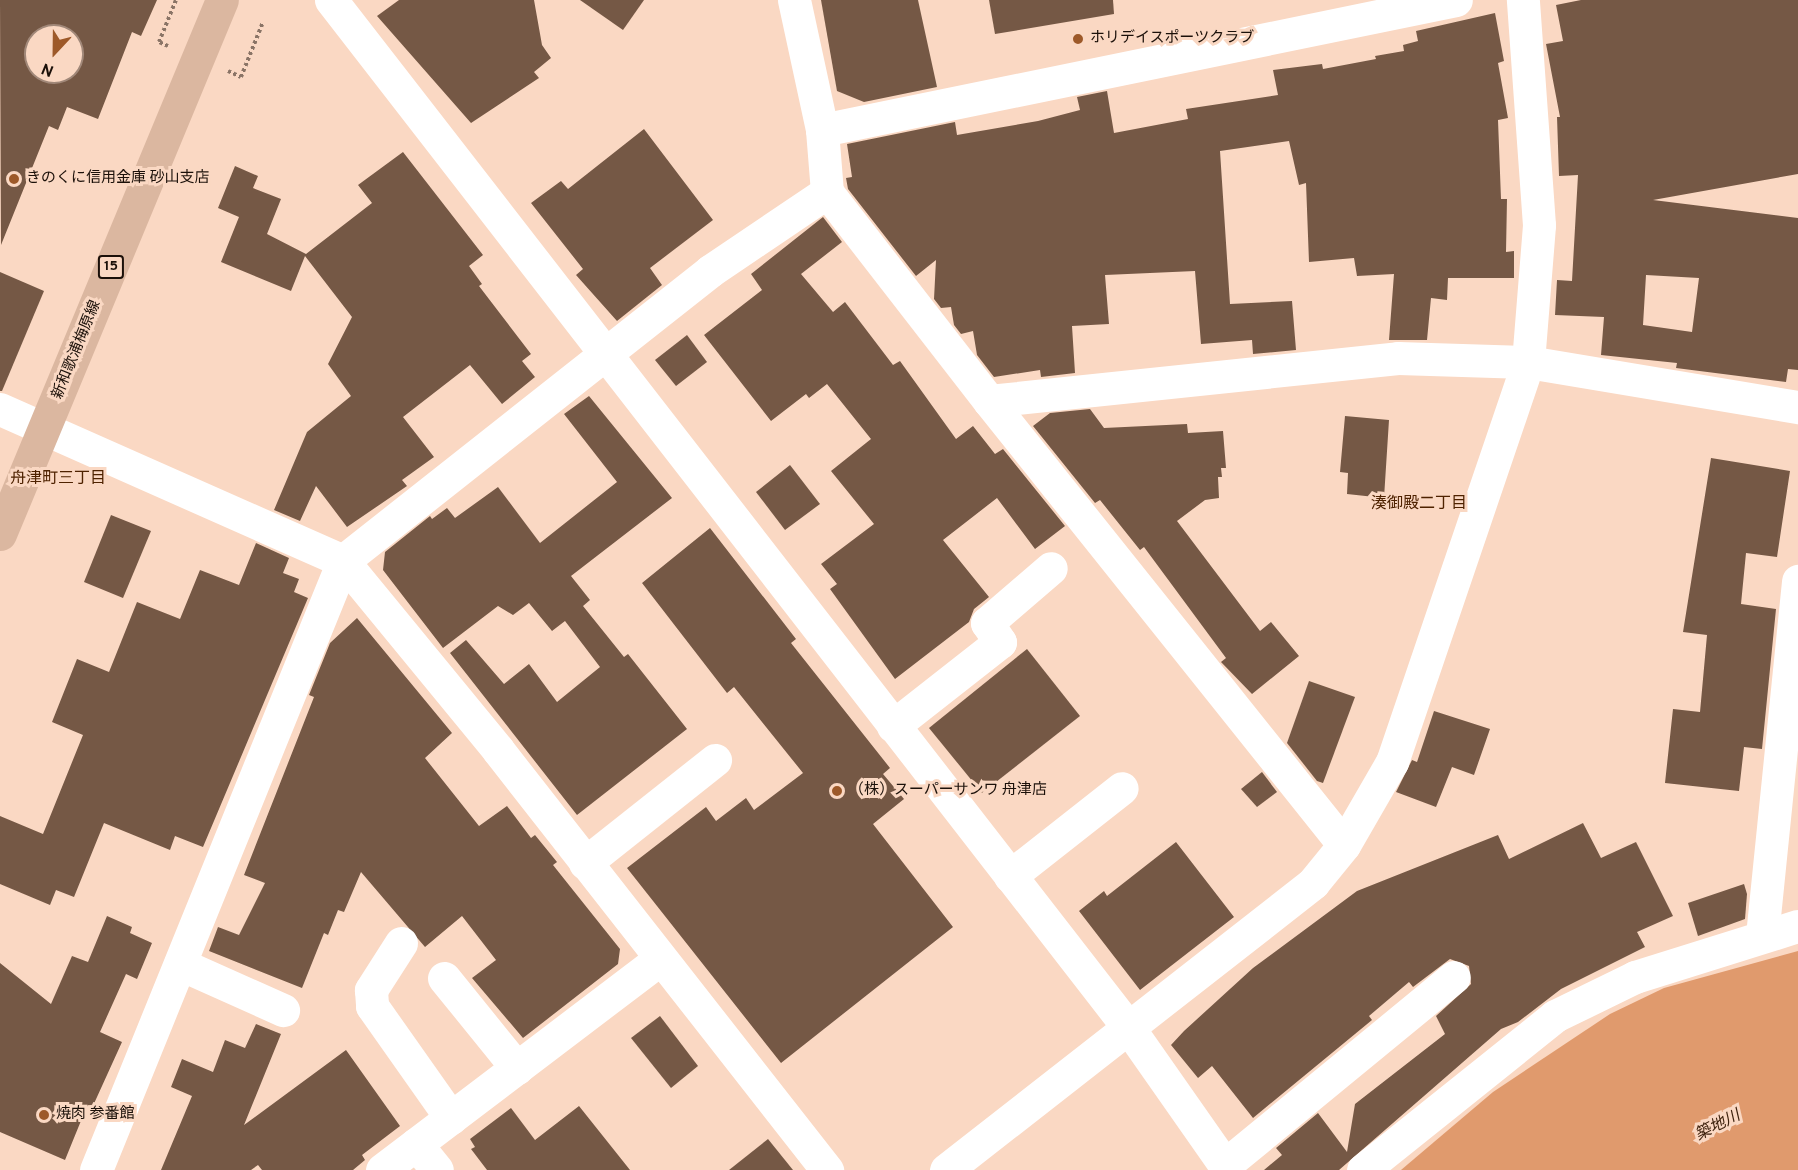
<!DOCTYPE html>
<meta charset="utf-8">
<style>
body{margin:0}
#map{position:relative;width:1798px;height:1170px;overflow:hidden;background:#fad8c3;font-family:Overpass,"Noto Sans JP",sans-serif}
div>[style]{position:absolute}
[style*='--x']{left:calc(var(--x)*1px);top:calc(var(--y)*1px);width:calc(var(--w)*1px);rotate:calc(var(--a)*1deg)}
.water>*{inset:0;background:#e09a6d}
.building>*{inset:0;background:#755845}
.path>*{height:4px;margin-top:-2px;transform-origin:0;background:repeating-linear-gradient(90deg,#8a7466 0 3px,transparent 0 6px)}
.minor>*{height:33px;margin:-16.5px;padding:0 16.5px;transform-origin:16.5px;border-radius:16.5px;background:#fff}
.major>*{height:33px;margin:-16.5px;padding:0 16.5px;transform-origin:16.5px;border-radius:16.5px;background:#dbb7a0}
.dots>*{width:16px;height:16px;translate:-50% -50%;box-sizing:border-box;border:3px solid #fad8c3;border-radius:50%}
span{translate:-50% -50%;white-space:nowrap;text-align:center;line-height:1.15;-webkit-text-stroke:6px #fad8c3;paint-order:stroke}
.shield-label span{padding:2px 4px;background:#fad8c3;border:2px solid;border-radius:4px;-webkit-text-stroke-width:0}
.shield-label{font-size:14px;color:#1b1009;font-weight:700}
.poi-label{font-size:15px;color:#1b1009}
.left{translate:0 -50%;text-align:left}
.street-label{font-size:15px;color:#1b1009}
.neighbourhood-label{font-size:16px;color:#4e2200}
.water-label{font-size:16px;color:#3e220e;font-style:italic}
.north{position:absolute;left:24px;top:24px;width:60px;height:60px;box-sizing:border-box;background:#fad8c3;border:2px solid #a18879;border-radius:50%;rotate:202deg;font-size:16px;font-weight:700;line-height:24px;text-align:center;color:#1b1009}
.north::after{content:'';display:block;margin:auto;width:21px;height:27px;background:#9d5929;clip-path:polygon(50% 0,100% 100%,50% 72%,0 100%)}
</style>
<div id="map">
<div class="water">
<i style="clip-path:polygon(1798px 951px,1798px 1170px,1401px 1170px,1493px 1092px,1610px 1014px,1664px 988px)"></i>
</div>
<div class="building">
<i style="clip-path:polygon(evenodd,0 0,157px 0,141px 36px,132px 32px,98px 119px,67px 107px,58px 130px,49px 126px,1px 245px,0 0,36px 36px,72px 36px,72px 72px,36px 72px,36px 36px)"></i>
<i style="clip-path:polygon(399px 0,534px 0,542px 45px,551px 58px,534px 72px,539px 78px,471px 123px,377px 16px)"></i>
<i style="clip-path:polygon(580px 0,644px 0,623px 30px)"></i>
<i style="clip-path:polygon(821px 0,918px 0,937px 87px,864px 102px,837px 91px)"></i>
<i style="clip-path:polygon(989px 0,1113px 0,1114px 14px,995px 34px)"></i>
<i style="clip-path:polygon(evenodd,1581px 0,1798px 0,1798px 174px,1653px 200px,1798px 218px,1798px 370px,1788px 369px,1786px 382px,1676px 368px,1677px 363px,1601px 355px,1604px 317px,1555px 315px,1557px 280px,1572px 281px,1578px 175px,1559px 176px,1557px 117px,1560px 117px,1546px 44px,1563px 41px,1556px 5px,1581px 0,1646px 275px,1699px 278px,1692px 332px,1643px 325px,1646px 275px)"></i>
<i style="clip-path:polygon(1495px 13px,1504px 61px,1498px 63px,1508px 118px,1498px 120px,1501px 199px,1507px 199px,1506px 252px,1514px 251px,1514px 278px,1448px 278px,1447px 300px,1431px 298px,1427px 340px,1389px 340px,1394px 274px,1357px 276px,1354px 258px,1309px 262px,1306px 183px,1299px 185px,1289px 141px,1220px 151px,1230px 304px,1292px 301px,1296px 350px,1253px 354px,1252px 340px,1201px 344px,1195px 271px,1105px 275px,1109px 324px,1072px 326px,1075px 373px,1041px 377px,1040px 370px,994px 377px,977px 355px,973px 331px,961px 334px,954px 325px,951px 307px,941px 308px,934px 299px,936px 260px,916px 276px,848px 189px,846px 178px,852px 177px,847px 144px,955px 122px,957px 135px,1038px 121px,1080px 110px,1077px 97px,1107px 91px,1114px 133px,1188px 119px,1186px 109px,1278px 95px,1273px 70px,1322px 64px,1323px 69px,1376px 59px,1375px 56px,1404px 51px,1403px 45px,1418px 41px,1416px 31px)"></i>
<i style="clip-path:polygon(644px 129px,713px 220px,650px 268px,662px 285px,617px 321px,576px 275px,583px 269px,531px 203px,561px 181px,568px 189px)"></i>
<i style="clip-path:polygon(403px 152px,483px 255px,469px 266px,482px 284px,479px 286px,531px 354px,522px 361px,535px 377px,502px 404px,470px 365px,403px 417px,434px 457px,402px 480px,407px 486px,347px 527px,316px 486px,300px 521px,274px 510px,307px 432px,351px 396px,328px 364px,352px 317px,305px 256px,291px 291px,221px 262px,239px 217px,218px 208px,235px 166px,258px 176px,253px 188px,281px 199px,267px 234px,306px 254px,372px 203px,358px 185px)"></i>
<i style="clip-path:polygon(823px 217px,842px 242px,801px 274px,833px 312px,845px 302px,893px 365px,900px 361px,956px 439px,973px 426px,995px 454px,1003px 449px,1065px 526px,1035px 549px,997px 498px,943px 540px,989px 597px,974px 609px,969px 622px,895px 679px,830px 589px,837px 584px,821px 564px,874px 524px,831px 471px,871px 439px,827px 384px,809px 398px,806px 394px,771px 421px,704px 335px,762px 290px,751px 274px)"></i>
<i style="clip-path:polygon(0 272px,44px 291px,2px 391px,0 391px)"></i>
<i style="clip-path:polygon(687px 335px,707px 362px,676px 386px,655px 360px)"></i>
<i style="clip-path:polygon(589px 396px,672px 498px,571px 576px,590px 600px,583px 606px,624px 657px,628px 654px,687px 729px,577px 815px,450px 653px,466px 640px,504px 684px,529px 664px,557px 702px,600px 667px,565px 621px,552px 631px,529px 603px,513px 615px,498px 606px,443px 648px,383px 570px,385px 552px,430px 516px,432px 519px,447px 508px,455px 518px,498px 487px,540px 543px,617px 482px,564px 414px)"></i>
<i style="clip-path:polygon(1090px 409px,1104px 428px,1187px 424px,1188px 433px,1223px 431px,1226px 468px,1221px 468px,1222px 477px,1218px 477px,1219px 498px,1205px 500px,1177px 521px,1260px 631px,1271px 622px,1299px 656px,1252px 694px,1221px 662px,1226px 658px,1144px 547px,1140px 550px,1100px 500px,1095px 503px,1033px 426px,1050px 413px)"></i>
<i style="clip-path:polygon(1345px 416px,1389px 420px,1384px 498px,1347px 494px,1348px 473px,1340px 472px)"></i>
<i style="clip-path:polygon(1711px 458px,1790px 471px,1777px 557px,1746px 553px,1741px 604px,1776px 609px,1762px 749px,1744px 747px,1739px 791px,1665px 783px,1673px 709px,1700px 712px,1707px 635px,1683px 632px)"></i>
<i style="clip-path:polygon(790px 465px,820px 504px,785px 530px,756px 492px)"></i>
<i style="clip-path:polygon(111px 515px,151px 531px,123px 598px,84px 582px)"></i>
<i style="clip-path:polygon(710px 528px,796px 639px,791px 643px,890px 768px,883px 774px,904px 799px,873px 824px,953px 927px,781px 1063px,627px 868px,706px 807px,716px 821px,746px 798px,754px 810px,803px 773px,734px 687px,727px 693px,642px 583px)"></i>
<i style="clip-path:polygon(256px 543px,289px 558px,283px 573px,299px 579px,294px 592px,308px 598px,203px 847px,175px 836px,170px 850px,104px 823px,74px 897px,56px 890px,50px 905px,0 884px,0 816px,43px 834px,83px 735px,52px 722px,77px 659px,109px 672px,137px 602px,180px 619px,200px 570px,239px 585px)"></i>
<i style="clip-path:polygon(357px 618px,452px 733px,425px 758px,479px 826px,507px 806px,531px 838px,535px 835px,557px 862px,553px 865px,620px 949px,618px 964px,523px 1038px,472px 978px,496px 960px,462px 916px,425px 947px,361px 872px,344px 912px,338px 910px,328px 935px,324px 933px,302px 988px,209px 951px,218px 927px,239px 935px,265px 883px,244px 875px,314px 697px,309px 695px,330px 643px)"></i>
<i style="clip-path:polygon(1027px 649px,1080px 716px,982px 793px,929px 728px)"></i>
<i style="clip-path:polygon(1309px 681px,1355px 697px,1323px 783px,1317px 781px,1287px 743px)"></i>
<i style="clip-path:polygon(1434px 711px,1490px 729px,1474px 775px,1452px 767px,1436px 807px,1396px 792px,1412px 760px,1417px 762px)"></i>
<i style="clip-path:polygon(1262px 772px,1277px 792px,1257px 807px,1241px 789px)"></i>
<i style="clip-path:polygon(1583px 823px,1601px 858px,1636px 842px,1673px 916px,1637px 932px,1645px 947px,1561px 989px,1518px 1022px,1501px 1029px,1339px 1170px,1264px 1170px,1282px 1155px,1276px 1148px,1318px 1113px,1347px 1152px,1355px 1104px,1445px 1034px,1436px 1016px,1471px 984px,1469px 966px,1450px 959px,1413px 987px,1409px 982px,1369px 1016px,1372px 1020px,1253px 1118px,1212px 1066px,1198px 1078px,1171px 1045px,1184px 1031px,1253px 968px,1357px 891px,1498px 835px,1509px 859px)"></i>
<i style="clip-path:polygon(1176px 842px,1234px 917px,1140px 990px,1079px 911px,1104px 891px,1107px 896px)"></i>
<i style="clip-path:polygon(1744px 884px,1747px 894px,1745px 919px,1698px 936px,1688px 903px)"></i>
<i style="clip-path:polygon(107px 916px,132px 927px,130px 933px,152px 943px,137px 979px,126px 974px,100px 1032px,122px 1042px,92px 1108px,87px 1106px,65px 1160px,0 1132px,0 963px,51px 1004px,72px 956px,88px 962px)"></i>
<i style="clip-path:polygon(660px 1016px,698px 1066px,671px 1088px,631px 1038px)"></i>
<i style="clip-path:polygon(256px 1024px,281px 1034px,244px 1125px,346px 1050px,400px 1126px,362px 1155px,365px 1160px,353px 1170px,262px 1170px,258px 1165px,251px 1170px,161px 1170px,192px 1096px,171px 1087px,182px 1059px,213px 1072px,225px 1040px,245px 1048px)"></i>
<i style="clip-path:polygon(579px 1106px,630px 1170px,487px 1170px,471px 1149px,475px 1147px,470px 1139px,511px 1108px,535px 1140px)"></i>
<i style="clip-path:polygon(768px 1139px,793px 1170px,729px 1170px)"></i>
</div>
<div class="path">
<i style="--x:168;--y:46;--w:10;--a:-156"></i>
<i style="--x:159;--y:42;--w:45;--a:-68"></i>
<i style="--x:228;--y:71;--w:14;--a:25"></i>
<i style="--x:241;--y:77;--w:59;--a:-68.2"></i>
</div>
<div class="minor">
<i style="--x:331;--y:0;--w:1300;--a:52.19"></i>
<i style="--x:1128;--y:1027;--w:174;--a:55"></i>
<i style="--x:794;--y:0;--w:133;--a:77.8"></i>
<i style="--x:822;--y:130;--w:62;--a:85.4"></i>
<i style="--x:827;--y:192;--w:264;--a:52.2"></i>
<i style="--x:989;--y:401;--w:568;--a:51.36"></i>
<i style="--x:822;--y:130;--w:647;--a:-11.59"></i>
<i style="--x:989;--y:401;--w:411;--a:-6"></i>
<i style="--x:1398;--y:358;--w:130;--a:1.8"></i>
<i style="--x:1528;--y:362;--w:274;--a:9.5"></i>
<i style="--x:0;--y:409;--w:375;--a:23.9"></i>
<i style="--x:343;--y:561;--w:244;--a:50.6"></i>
<i style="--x:498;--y:750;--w:534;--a:51.93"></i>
<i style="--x:893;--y:726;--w:136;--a:-38.1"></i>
<i style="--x:1000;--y:642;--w:23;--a:-124"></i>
<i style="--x:987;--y:623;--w:84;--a:-40.7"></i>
<i style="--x:585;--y:863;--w:166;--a:-38.4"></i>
<i style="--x:1010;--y:876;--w:142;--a:-38.2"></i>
<i style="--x:1762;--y:936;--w:357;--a:-84.2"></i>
<i style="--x:401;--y:943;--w:56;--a:122.6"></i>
<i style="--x:371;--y:990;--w:16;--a:86"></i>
<i style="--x:372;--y:1006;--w:137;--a:54.8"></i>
<i style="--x:180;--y:964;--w:113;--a:24.1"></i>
<i style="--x:444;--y:978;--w:116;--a:51"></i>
<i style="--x:416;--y:1144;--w:33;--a:51"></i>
<i style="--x:1225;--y:1165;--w:296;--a:-39.4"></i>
<i style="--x:96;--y:1170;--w:657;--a:-67.92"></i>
<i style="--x:343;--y:561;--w:468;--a:-38.3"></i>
<i style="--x:710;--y:271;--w:141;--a:-34"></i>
<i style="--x:382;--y:1170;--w:349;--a:-37.2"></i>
<i style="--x:946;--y:1170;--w:466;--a:-38"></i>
<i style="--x:1313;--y:883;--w:49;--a:-50.8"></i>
<i style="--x:1344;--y:845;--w:96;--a:-60"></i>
<i style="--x:1392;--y:762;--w:422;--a:-71.2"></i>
<i style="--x:1528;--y:362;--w:137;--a:-85.4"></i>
<i style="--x:1539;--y:225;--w:226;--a:-94.1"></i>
<i style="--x:1363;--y:1170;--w:246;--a:-38.7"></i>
<i style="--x:1555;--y:1016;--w:89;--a:-26"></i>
<i style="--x:1635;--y:977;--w:171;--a:-17.4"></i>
</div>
<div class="major">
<i style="--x:0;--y:534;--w:578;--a:-67.43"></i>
</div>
<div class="dots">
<i style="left:1078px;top:39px;background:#9d5929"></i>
<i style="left:14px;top:179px;background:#9d5929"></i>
<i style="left:837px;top:791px;background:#9d5929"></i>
<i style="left:44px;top:1115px;background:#9d5929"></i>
</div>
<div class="shield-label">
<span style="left:111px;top:267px">15</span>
</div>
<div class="poi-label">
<span class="left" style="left:1090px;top:39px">ホリデイスポーツクラブ</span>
<span class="left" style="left:26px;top:179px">きのくに信用金庫 砂山支店</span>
<span class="left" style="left:849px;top:791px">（株）スーパーサンワ 舟津店</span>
<span class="left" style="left:56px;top:1115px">焼肉 参番館</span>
</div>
<div class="street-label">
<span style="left:77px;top:350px;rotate:-68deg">新和歌浦梅原線</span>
</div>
<div class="neighbourhood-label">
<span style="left:58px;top:479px">舟津町三丁目</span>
<span style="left:1419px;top:504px">湊御殿二丁目</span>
</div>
<div class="water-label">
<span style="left:1718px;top:1126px;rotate:-27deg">築地川</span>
</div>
<div class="north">N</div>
</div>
